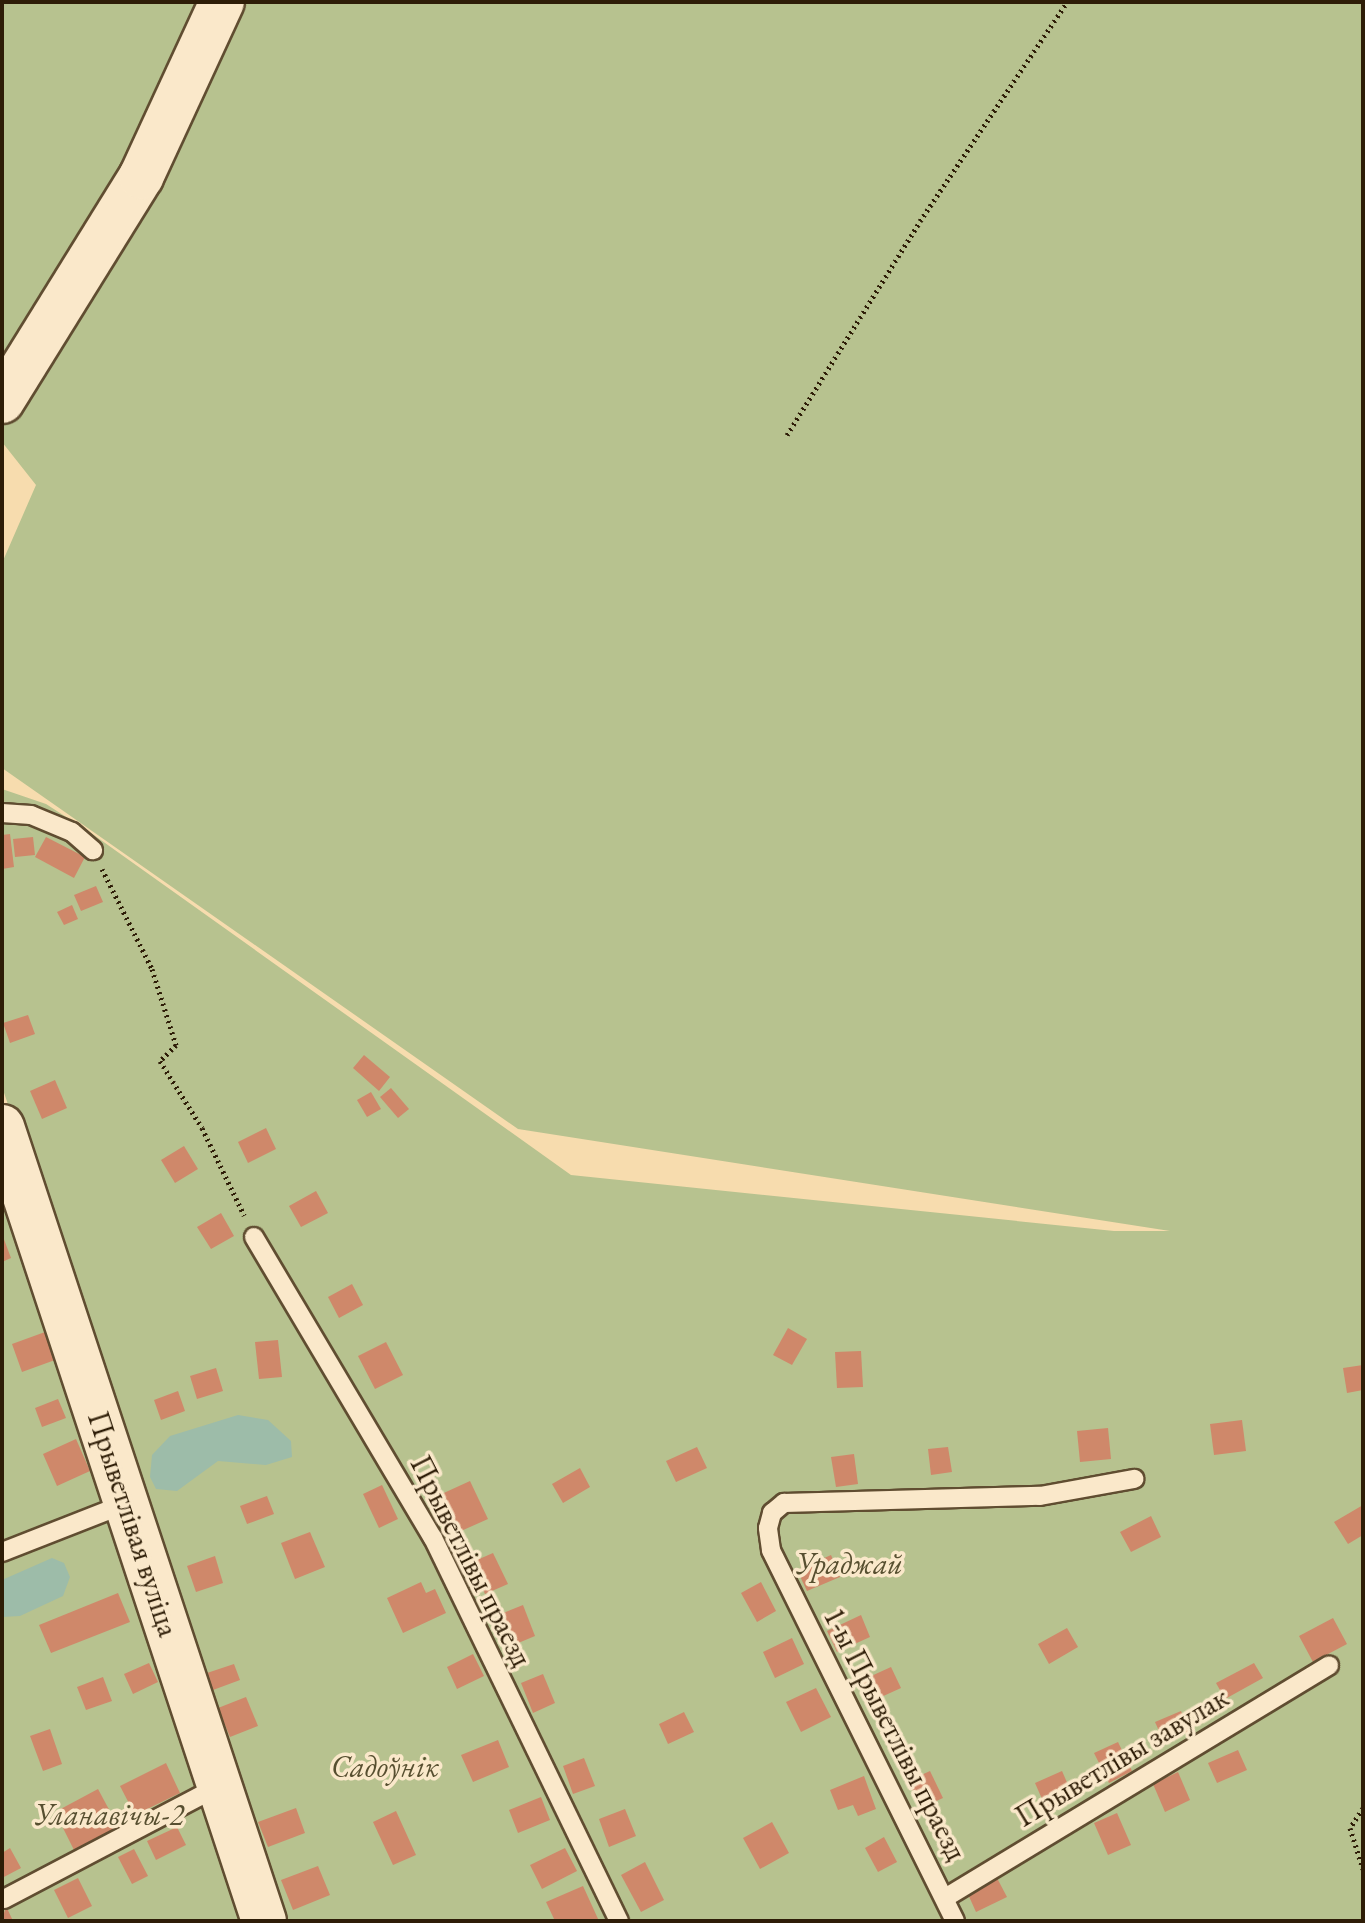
<!DOCTYPE html>
<meta charset="utf-8">
<style>
body{margin:0}
#map{position:relative;width:1365px;height:1923px;overflow:hidden;background:#f7dcae;font-family:"EB Garamond",serif}
div>[style]{position:absolute}
[style*='--x']{left:calc(var(--x)*1px);top:calc(var(--y)*1px);width:calc(var(--w)*1px);rotate:calc(var(--a)*1deg)}
.green>*{inset:0;background:#b7c28f}
.water>*{inset:0;background:#9dbca9}
.building>*{inset:0;background:#cf886a}
.path>*{height:5px;margin-top:-2.5px;transform-origin:0;background:repeating-linear-gradient(90deg,#2e1d07 0 2px,transparent 0 6px)}
.roads{filter:drop-shadow(2px 0 #604d31) drop-shadow(-2px 0 #604d31) drop-shadow(0 2px #604d31) drop-shadow(0 -2px #604d31)}
.lane>*{height:18px;margin:-9px;padding:0 9px;transform-origin:9px;border-radius:9px;background:#fae8ca}
.secondary>*{height:44px;margin:-22px;padding:0 22px;transform-origin:22px;border-radius:22px;background:#fae8ca}
span{translate:-50% -50%;white-space:nowrap;text-align:center;line-height:1.15;-webkit-text-stroke:7px #fae8ca;paint-order:stroke}
.street-label{font-size:30px;color:#2e1d07}
.park-label{font-size:30px;color:#574f30;font-style:italic}
.frame{position:absolute;inset:0;border:4px solid #2e1d07;pointer-events:none}
</style>
<div id="map">
<div class="green">
<i style="clip-path:polygon(2px 2px,1363px 2px,1363px 1921px,278px 1921px,166px 1563px,2px 1087px,2px 789px,46px 804px,91px 833px,571px 1175px,1114px 1231px,1170px 1231px,518px 1129px,2px 768px,2px 563px,36px 485px,2px 442px)"></i>
<i style="clip-path:polygon(2px 1159px,257px 1921px,2px 1921px)"></i>
</div>
<div class="water">
<i style="clip-path:polygon(238px 1415px,268px 1420px,291px 1441px,292px 1457px,266px 1465px,218px 1461px,177px 1491px,156px 1489px,150px 1477px,152px 1455px,170px 1436px)"></i>
<i style="clip-path:polygon(52px 1558px,64px 1563px,70px 1577px,63px 1596px,20px 1616px,2px 1617px,2px 1580px)"></i>
</div>
<div class="building">
<i style="clip-path:polygon(10px 834px,14px 867px,2px 869px,2px 835px)"></i>
<i style="clip-path:polygon(33px 837px,35px 855px,15px 857px,13px 839px)"></i>
<i style="clip-path:polygon(46px 837px,85px 857px,74px 878px,35px 857px)"></i>
<i style="clip-path:polygon(96px 886px,103px 902px,81px 911px,74px 895px)"></i>
<i style="clip-path:polygon(72px 905px,78px 919px,64px 925px,57px 912px)"></i>
<i style="clip-path:polygon(28px 1015px,35px 1034px,10px 1043px,3px 1023px)"></i>
<i style="clip-path:polygon(364px 1055px,390px 1077px,379px 1091px,353px 1068px)"></i>
<i style="clip-path:polygon(55px 1080px,67px 1108px,42px 1119px,30px 1091px)"></i>
<i style="clip-path:polygon(391px 1088px,409px 1109px,398px 1118px,380px 1097px)"></i>
<i style="clip-path:polygon(371px 1092px,381px 1109px,367px 1117px,357px 1100px)"></i>
<i style="clip-path:polygon(266px 1128px,276px 1149px,248px 1163px,238px 1142px)"></i>
<i style="clip-path:polygon(184px 1146px,198px 1169px,175px 1183px,161px 1160px)"></i>
<i style="clip-path:polygon(316px 1191px,328px 1213px,301px 1227px,289px 1206px)"></i>
<i style="clip-path:polygon(221px 1213px,234px 1236px,211px 1249px,197px 1227px)"></i>
<i style="clip-path:polygon(2px 1234px,11px 1258px,2px 1262px)"></i>
<i style="clip-path:polygon(352px 1284px,363px 1305px,339px 1318px,328px 1297px)"></i>
<i style="clip-path:polygon(788px 1328px,807px 1339px,792px 1365px,773px 1355px)"></i>
<i style="clip-path:polygon(45px 1332px,55px 1360px,22px 1372px,12px 1344px)"></i>
<i style="clip-path:polygon(278px 1340px,282px 1377px,259px 1379px,255px 1342px)"></i>
<i style="clip-path:polygon(386px 1342px,403px 1375px,375px 1389px,358px 1356px)"></i>
<i style="clip-path:polygon(861px 1351px,863px 1387px,837px 1388px,835px 1352px)"></i>
<i style="clip-path:polygon(1363px 1365px,1363px 1390px,1347px 1393px,1343px 1368px)"></i>
<i style="clip-path:polygon(216px 1368px,223px 1391px,197px 1399px,190px 1376px)"></i>
<i style="clip-path:polygon(178px 1391px,185px 1411px,161px 1420px,154px 1400px)"></i>
<i style="clip-path:polygon(58px 1399px,66px 1418px,42px 1427px,35px 1408px)"></i>
<i style="clip-path:polygon(1242px 1420px,1246px 1451px,1214px 1455px,1210px 1424px)"></i>
<i style="clip-path:polygon(1108px 1428px,1111px 1459px,1080px 1462px,1077px 1431px)"></i>
<i style="clip-path:polygon(76px 1439px,90px 1471px,57px 1486px,43px 1454px)"></i>
<i style="clip-path:polygon(697px 1447px,707px 1468px,676px 1482px,666px 1461px)"></i>
<i style="clip-path:polygon(948px 1447px,952px 1472px,931px 1475px,928px 1449px)"></i>
<i style="clip-path:polygon(854px 1454px,858px 1484px,836px 1487px,831px 1457px)"></i>
<i style="clip-path:polygon(580px 1468px,590px 1487px,563px 1503px,552px 1484px)"></i>
<i style="clip-path:polygon(470px 1481px,488px 1519px,452px 1535px,435px 1497px)"></i>
<i style="clip-path:polygon(382px 1485px,398px 1519px,379px 1528px,363px 1494px)"></i>
<i style="clip-path:polygon(267px 1496px,274px 1514px,247px 1524px,240px 1506px)"></i>
<i style="clip-path:polygon(1363px 1505px,1363px 1535px,1348px 1544px,1334px 1522px)"></i>
<i style="clip-path:polygon(1151px 1516px,1161px 1537px,1131px 1552px,1120px 1532px)"></i>
<i style="clip-path:polygon(310px 1532px,325px 1567px,295px 1579px,281px 1543px)"></i>
<i style="clip-path:polygon(493px 1553px,508px 1584px,485px 1594px,470px 1563px)"></i>
<i style="clip-path:polygon(831px 1555px,840px 1577px,807px 1591px,797px 1570px)"></i>
<i style="clip-path:polygon(215px 1556px,223px 1583px,196px 1592px,187px 1566px)"></i>
<i style="clip-path:polygon(421px 1582px,426px 1593px,435px 1589px,446px 1613px,403px 1633px,387px 1598px)"></i>
<i style="clip-path:polygon(761px 1582px,776px 1611px,757px 1622px,741px 1593px)"></i>
<i style="clip-path:polygon(118px 1593px,130px 1622px,51px 1653px,39px 1625px)"></i>
<i style="clip-path:polygon(523px 1605px,535px 1636px,511px 1646px,498px 1615px)"></i>
<i style="clip-path:polygon(861px 1615px,870px 1637px,837px 1652px,827px 1631px)"></i>
<i style="clip-path:polygon(1333px 1618px,1347px 1644px,1313px 1662px,1299px 1636px)"></i>
<i style="clip-path:polygon(1067px 1628px,1078px 1647px,1049px 1664px,1038px 1644px)"></i>
<i style="clip-path:polygon(792px 1638px,804px 1664px,775px 1678px,763px 1652px)"></i>
<i style="clip-path:polygon(473px 1654px,484px 1676px,457px 1689px,447px 1667px)"></i>
<i style="clip-path:polygon(149px 1663px,158px 1682px,133px 1694px,124px 1674px)"></i>
<i style="clip-path:polygon(1254px 1663px,1263px 1678px,1225px 1699px,1216px 1683px)"></i>
<i style="clip-path:polygon(234px 1664px,240px 1680px,213px 1690px,207px 1673px)"></i>
<i style="clip-path:polygon(891px 1667px,901px 1688px,868px 1703px,858px 1682px)"></i>
<i style="clip-path:polygon(543px 1674px,555px 1703px,533px 1713px,521px 1683px)"></i>
<i style="clip-path:polygon(103px 1677px,112px 1701px,86px 1710px,77px 1687px)"></i>
<i style="clip-path:polygon(816px 1688px,831px 1717px,801px 1732px,786px 1702px)"></i>
<i style="clip-path:polygon(246px 1697px,258px 1726px,230px 1737px,218px 1708px)"></i>
<i style="clip-path:polygon(1181px 1711px,1190px 1731px,1164px 1742px,1155px 1722px)"></i>
<i style="clip-path:polygon(684px 1712px,694px 1732px,668px 1744px,659px 1724px)"></i>
<i style="clip-path:polygon(50px 1729px,62px 1764px,43px 1771px,30px 1736px)"></i>
<i style="clip-path:polygon(498px 1740px,509px 1767px,473px 1782px,461px 1755px)"></i>
<i style="clip-path:polygon(1118px 1742px,1132px 1771px,1109px 1783px,1094px 1753px)"></i>
<i style="clip-path:polygon(1238px 1750px,1247px 1770px,1217px 1783px,1208px 1763px)"></i>
<i style="clip-path:polygon(584px 1758px,595px 1786px,573px 1794px,563px 1766px)"></i>
<i style="clip-path:polygon(166px 1763px,180px 1793px,135px 1815px,120px 1786px)"></i>
<i style="clip-path:polygon(930px 1771px,943px 1798px,921px 1808px,908px 1781px)"></i>
<i style="clip-path:polygon(1062px 1771px,1073px 1796px,1046px 1808px,1035px 1783px)"></i>
<i style="clip-path:polygon(1178px 1772px,1190px 1800px,1165px 1812px,1153px 1784px)"></i>
<i style="clip-path:polygon(864px 1776px,876px 1809px,858px 1816px,853px 1805px,838px 1810px,830px 1790px)"></i>
<i style="clip-path:polygon(98px 1789px,120px 1830px,76px 1854px,55px 1812px)"></i>
<i style="clip-path:polygon(541px 1797px,550px 1820px,518px 1833px,509px 1810px)"></i>
<i style="clip-path:polygon(296px 1808px,305px 1833px,268px 1847px,258px 1822px)"></i>
<i style="clip-path:polygon(625px 1809px,636px 1836px,609px 1847px,599px 1819px)"></i>
<i style="clip-path:polygon(396px 1811px,416px 1855px,393px 1865px,373px 1822px)"></i>
<i style="clip-path:polygon(1117px 1813px,1131px 1845px,1108px 1855px,1094px 1823px)"></i>
<i style="clip-path:polygon(772px 1822px,789px 1853px,760px 1869px,743px 1838px)"></i>
<i style="clip-path:polygon(177px 1827px,186px 1845px,156px 1860px,147px 1841px)"></i>
<i style="clip-path:polygon(884px 1837px,897px 1862px,878px 1872px,865px 1848px)"></i>
<i style="clip-path:polygon(10px 1848px,21px 1868px,2px 1878px,2px 1853px)"></i>
<i style="clip-path:polygon(565px 1848px,577px 1871px,542px 1889px,530px 1865px)"></i>
<i style="clip-path:polygon(134px 1849px,148px 1876px,132px 1884px,118px 1857px)"></i>
<i style="clip-path:polygon(645px 1862px,664px 1900px,641px 1912px,621px 1875px)"></i>
<i style="clip-path:polygon(318px 1866px,330px 1895px,293px 1910px,281px 1880px)"></i>
<i style="clip-path:polygon(78px 1878px,92px 1906px,68px 1918px,54px 1890px)"></i>
<i style="clip-path:polygon(997px 1878px,1007px 1897px,976px 1912px,967px 1892px)"></i>
<i style="clip-path:polygon(583px 1886px,599px 1921px,555px 1921px,546px 1902px)"></i>
<i style="clip-path:polygon(6px 1906px,13px 1921px,2px 1921px)"></i>
</div>
<div class="path">
<i style="--x:787;--y:435;--w:252;--a:-58.1"></i>
<i style="--x:920;--y:221;--w:264;--a:-56.1"></i>
<i style="--x:102;--y:869;--w:112;--a:63.4"></i>
<i style="--x:152;--y:969;--w:80;--a:72.5"></i>
<i style="--x:176;--y:1045;--w:23;--a:135"></i>
<i style="--x:160;--y:1061;--w:79;--a:57.9"></i>
<i style="--x:202;--y:1128;--w:97;--a:64.2"></i>
<i style="--x:1363;--y:1808;--w:24;--a:123"></i>
<i style="--x:1350;--y:1828;--w:43;--a:72.4"></i>
</div>
<div class="roads">
<div class="lane">
<i style="--x:2;--y:813;--w:29;--a:4"></i>
<i style="--x:31;--y:815;--w:44;--a:22.5"></i>
<i style="--x:72;--y:832;--w:28;--a:41"></i>
<i style="--x:254;--y:1237;--w:350;--a:59.3"></i>
<i style="--x:433;--y:1538;--w:426;--a:64.1"></i>
<i style="--x:2;--y:1552;--w:134;--a:-21.4"></i>
<i style="--x:945;--y:1898;--w:449;--a:-31.2"></i>
<i style="--x:4;--y:1899;--w:243;--a:-27.7"></i>
<i style="--x:955;--y:1921;--w:414;--a:-116.4"></i>
<i style="--x:771;--y:1550;--w:22;--a:-98"></i>
<i style="--x:768;--y:1528;--w:16;--a:-75"></i>
<i style="--x:772;--y:1513;--w:16;--a:-40"></i>
<i style="--x:784;--y:1503;--w:256;--a:-1.6"></i>
<i style="--x:1040;--y:1496;--w:96;--a:-10.3"></i>
</div>
<div class="secondary">
<i style="--x:2;--y:401;--w:264;--a:-58.2"></i>
<i style="--x:141;--y:177;--w:193;--a:-65.2"></i>
<i style="--x:2;--y:1127;--w:836;--a:71.74"></i>
</div>
</div>
<div class="street-label">
<span style="left:133px;top:1524px;rotate:72deg">Прыветлівая вуліца</span>
<span style="left:471px;top:1561px;rotate:63deg">Прыветлівы праезд</span>
<span style="left:895px;top:1734px;rotate:63deg">1-ы Прыветлівы праезд</span>
<span style="left:1122px;top:1757px;rotate:-31deg">Прыветлівы завулак</span>
</div>
<div class="park-label">
<span style="left:849px;top:1564px">Ураджай</span>
<span style="left:385px;top:1767px">Садоўнік</span>
<span style="left:109px;top:1815px">Уланавічы-2</span>
</div>
<div class="frame"></div>
</div>
